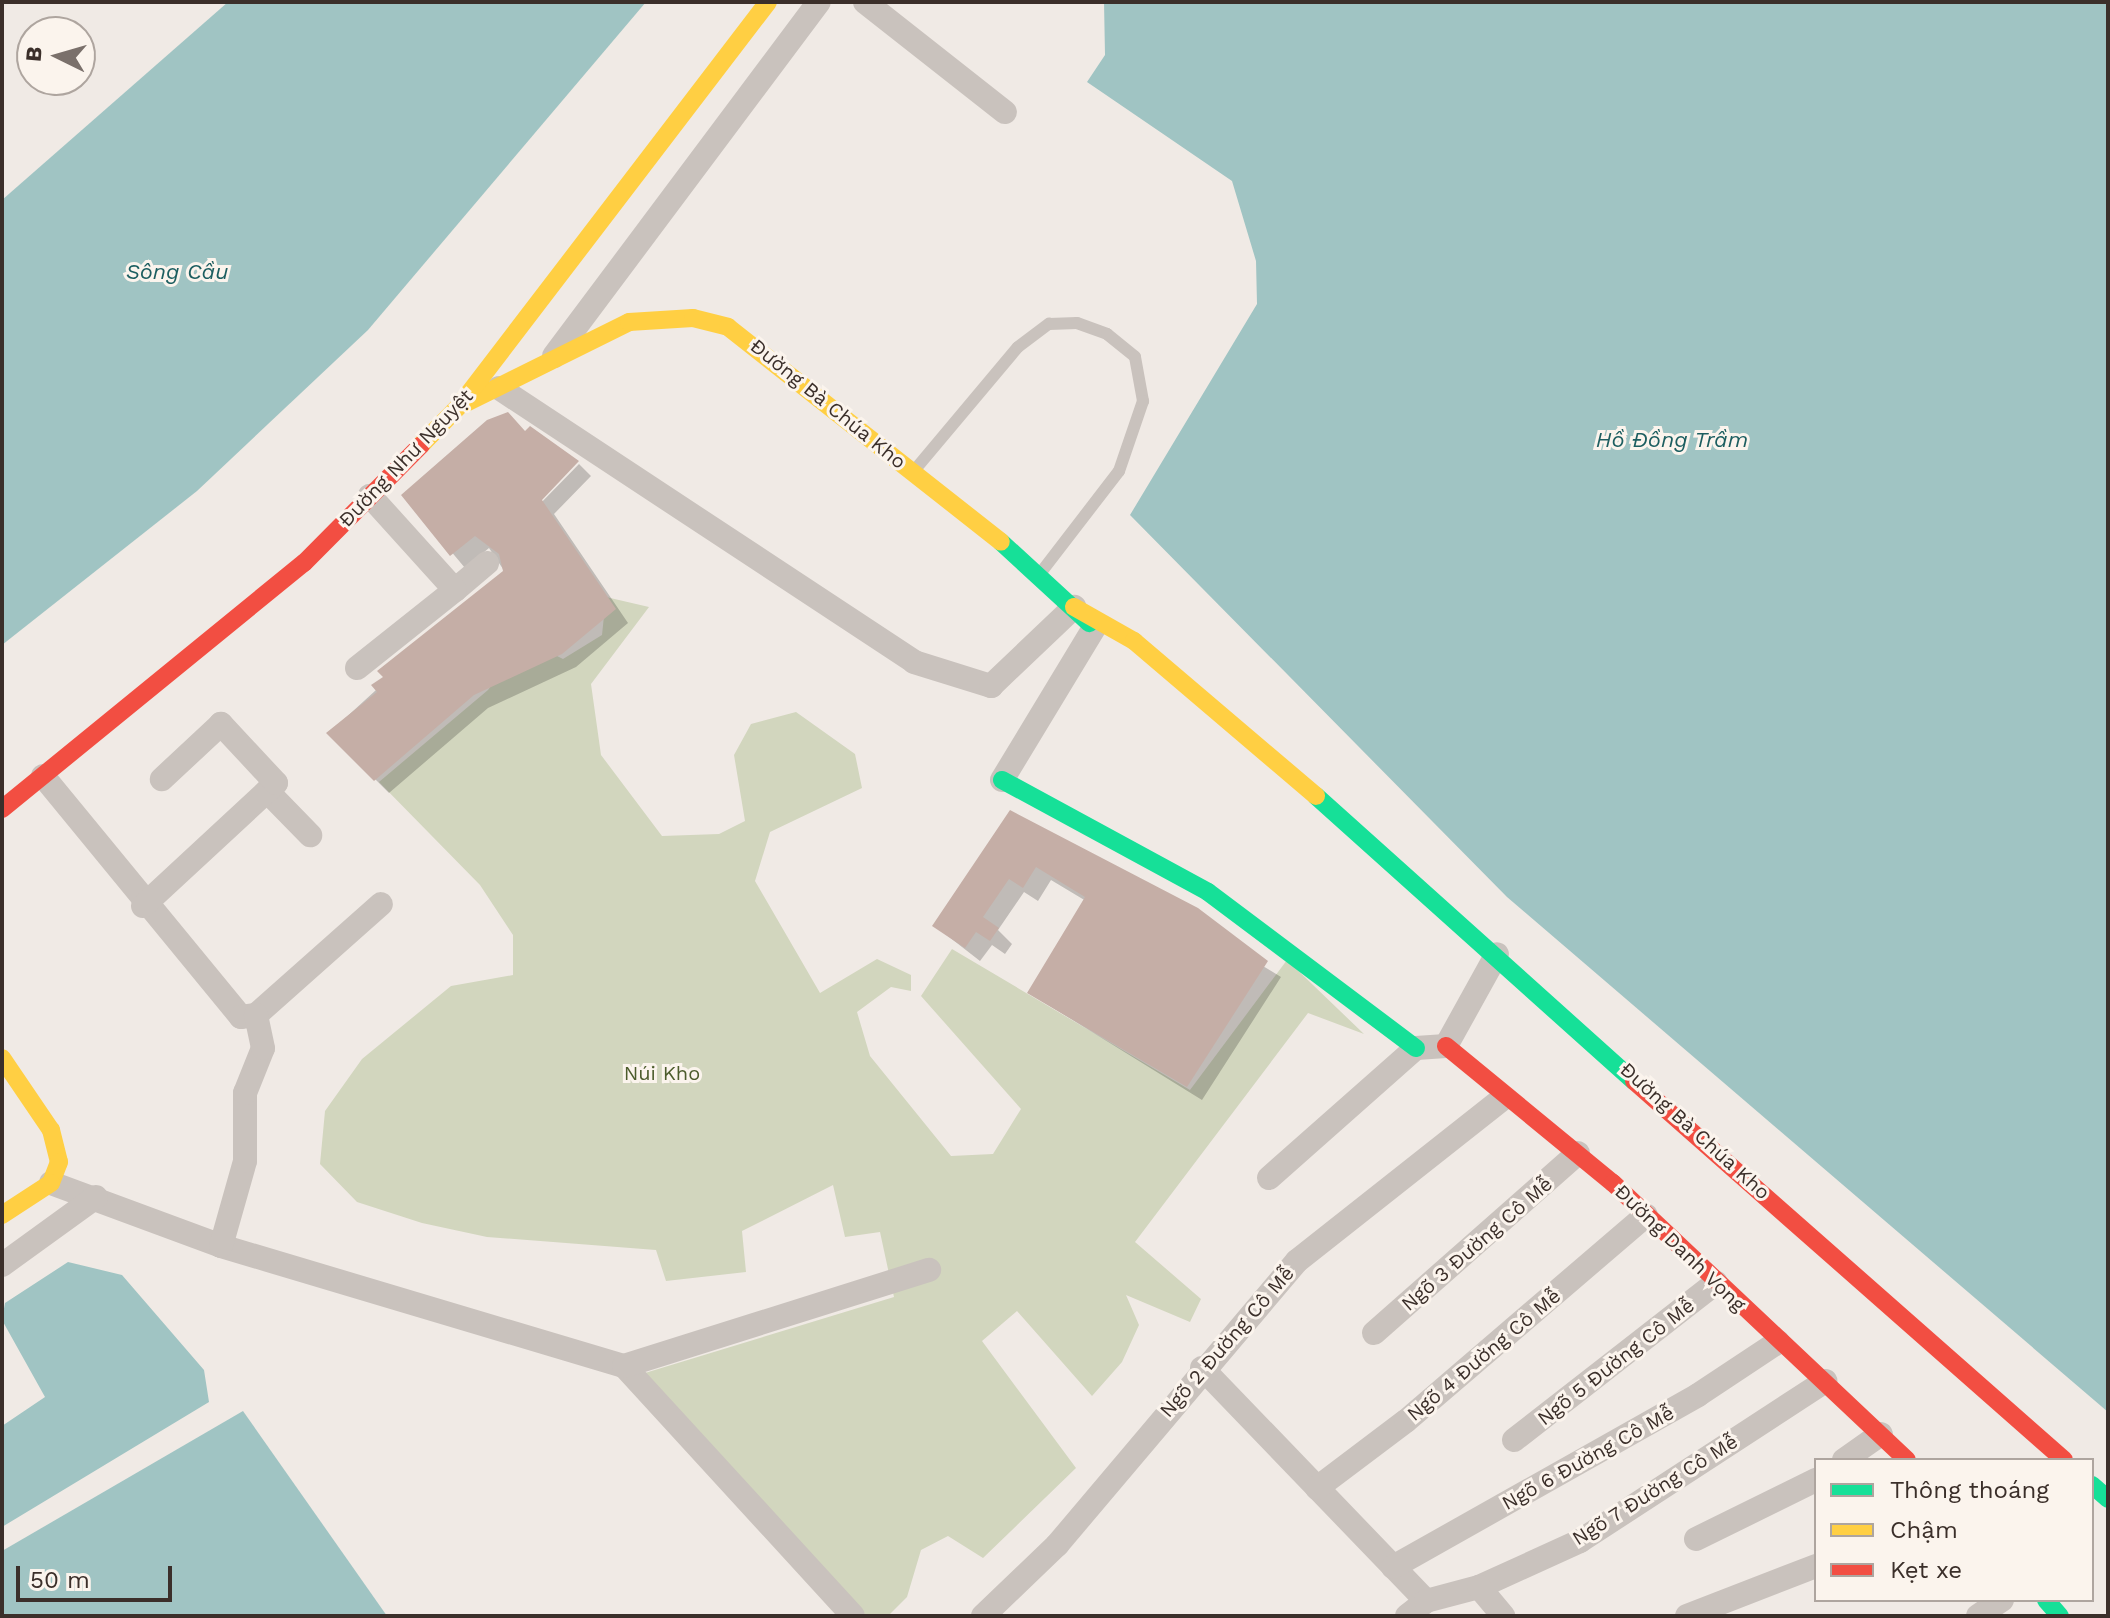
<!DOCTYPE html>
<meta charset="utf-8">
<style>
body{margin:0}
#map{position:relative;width:2110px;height:1618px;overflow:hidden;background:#f0eae5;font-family:"Work Sans",sans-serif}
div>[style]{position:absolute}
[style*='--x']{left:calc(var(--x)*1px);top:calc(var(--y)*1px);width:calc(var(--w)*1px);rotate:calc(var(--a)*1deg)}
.green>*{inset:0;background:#d2d6be}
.water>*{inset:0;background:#a0c4c3}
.shadow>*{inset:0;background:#0003}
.building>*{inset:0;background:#c5aea6}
.lane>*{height:12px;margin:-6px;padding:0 6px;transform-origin:6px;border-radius:6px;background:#c9c2bd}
.street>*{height:24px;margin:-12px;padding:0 12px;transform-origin:12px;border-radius:12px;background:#c9c2bd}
.fast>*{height:18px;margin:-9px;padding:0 9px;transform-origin:9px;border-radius:9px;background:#16e098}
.slow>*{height:18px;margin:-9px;padding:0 9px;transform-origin:9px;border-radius:9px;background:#ffcf43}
.jam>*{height:18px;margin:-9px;padding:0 9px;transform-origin:9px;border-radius:9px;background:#f24e42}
span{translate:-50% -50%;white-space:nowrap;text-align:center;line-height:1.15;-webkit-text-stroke:6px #fbf4ed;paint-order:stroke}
.street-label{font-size:20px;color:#3b2f2a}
.park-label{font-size:20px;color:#4c5c2c}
.water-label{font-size:22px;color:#1c5e60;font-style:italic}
.frame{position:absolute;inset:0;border:4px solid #3b2f2a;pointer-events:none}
.legend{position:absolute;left:1814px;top:1458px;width:280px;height:144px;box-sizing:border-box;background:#fbf4ed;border:2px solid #aea59f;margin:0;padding:10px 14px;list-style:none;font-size:24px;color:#3b2f2a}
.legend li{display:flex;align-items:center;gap:16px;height:40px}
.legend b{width:40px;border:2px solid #aea59f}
.north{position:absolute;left:16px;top:16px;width:80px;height:80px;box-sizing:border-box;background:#fbf4ed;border:2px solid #aea59f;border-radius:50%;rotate:275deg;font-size:22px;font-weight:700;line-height:32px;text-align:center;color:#3b2f2a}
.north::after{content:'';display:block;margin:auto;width:28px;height:36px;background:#7a706b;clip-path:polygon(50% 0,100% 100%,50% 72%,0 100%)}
.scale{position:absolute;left:16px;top:1566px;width:156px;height:36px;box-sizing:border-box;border:4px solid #3b2f2a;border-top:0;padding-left:10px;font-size:24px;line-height:28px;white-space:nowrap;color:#3b2f2a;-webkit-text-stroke:6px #fbf4ed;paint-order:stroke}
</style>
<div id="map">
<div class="green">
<i style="clip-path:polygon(606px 597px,649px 607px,591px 684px,601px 755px,662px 836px,719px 834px,745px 821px,734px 755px,751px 724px,796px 712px,855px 754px,862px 788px,770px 832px,755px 881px,820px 993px,877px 959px,911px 975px,911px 991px,891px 987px,857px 1012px,870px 1056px,951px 1156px,993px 1154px,1021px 1109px,921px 996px,952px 949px,1190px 1090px,1287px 960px,1364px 1034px,1308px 1013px,1135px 1242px,1201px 1299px,1190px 1322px,1126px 1295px,1139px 1325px,1122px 1362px,1092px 1396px,1017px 1311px,982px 1341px,1076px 1468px,983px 1558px,948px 1536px,921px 1550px,907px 1597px,888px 1616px,851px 1616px,645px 1373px,894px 1297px,880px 1232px,845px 1237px,833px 1185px,742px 1231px,746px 1272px,666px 1281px,656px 1250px,487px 1237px,422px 1223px,357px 1202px,320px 1164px,325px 1111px,362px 1059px,451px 986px,513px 975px,513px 935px,480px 885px,379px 782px,488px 690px,510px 661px,537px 646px,563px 659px,602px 635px)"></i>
</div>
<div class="water">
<i style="clip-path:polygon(228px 2px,646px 2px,368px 330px,197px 491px,2px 645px,2px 200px)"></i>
<i style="clip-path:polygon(1104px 2px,2108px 2px,2108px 1412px,1507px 897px,1130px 515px,1257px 304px,1256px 261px,1232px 181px,1087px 82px,1105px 55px)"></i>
<i style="clip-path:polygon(68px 1262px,122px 1275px,204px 1370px,209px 1402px,2px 1527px,2px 1426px,45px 1397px,2px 1320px,5px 1303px)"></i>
<i style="clip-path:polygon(243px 1411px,387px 1616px,2px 1616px,2px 1551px)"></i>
</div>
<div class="shadow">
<i style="clip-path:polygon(579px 464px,591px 476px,554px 514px,628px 623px,576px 667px,488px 708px,389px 793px,329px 733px,505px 572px,489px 548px,465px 568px,404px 495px,536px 508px)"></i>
<i style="clip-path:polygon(1011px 813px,1281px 977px,1202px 1100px,1029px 993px,1086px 901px,1051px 880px,1038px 901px,1024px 892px,998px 930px,1012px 944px,1005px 954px,992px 945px,980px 961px,935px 926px)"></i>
</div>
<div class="building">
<i style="clip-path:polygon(508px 412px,525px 431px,530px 426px,579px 461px,542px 500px,616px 609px,562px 654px,474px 695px,374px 781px,326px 733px,377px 692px,371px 685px,383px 677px,377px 671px,503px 571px,499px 554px,475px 536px,450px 556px,401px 495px,487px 420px)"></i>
<i style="clip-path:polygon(1010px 810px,1198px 908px,1268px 961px,1187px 1087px,1027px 993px,1085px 897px,1036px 867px,1023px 888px,1009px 879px,983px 917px,999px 928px,990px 941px,976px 932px,965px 948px,932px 926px)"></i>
</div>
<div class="lane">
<i style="--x:913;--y:472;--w:163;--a:-50"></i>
<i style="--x:1018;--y:347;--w:39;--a:-37"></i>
<i style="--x:1049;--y:324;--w:28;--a:-2"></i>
<i style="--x:1077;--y:323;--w:32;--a:20"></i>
<i style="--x:1107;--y:334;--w:36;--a:39"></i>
<i style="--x:1135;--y:357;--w:45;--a:79.7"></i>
<i style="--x:1143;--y:401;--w:74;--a:108.9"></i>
<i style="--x:1119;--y:471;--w:131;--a:127.6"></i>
</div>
<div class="street">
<i style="--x:865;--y:2;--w:178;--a:38.2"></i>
<i style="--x:554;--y:356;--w:442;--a:-53.2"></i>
<i style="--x:499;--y:388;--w:497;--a:33.4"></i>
<i style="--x:914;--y:662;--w:81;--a:17.3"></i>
<i style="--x:991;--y:686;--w:115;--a:-43.6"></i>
<i style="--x:455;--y:590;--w:42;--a:-40.2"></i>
<i style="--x:357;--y:668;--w:125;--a:-38.5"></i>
<i style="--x:455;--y:590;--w:127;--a:-132.1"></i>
<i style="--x:43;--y:776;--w:312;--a:50.6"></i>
<i style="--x:241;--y:1017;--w:15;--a:-8"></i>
<i style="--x:256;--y:1015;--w:167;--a:-41.6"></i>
<i style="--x:1002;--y:780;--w:178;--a:-58.8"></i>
<i style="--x:267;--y:791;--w:62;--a:45.7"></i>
<i style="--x:143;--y:906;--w:181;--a:-42.8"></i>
<i style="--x:276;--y:783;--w:81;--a:-133"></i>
<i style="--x:221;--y:724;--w:81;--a:137"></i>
<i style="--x:1269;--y:1178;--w:196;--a:-41.5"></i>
<i style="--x:1416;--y:1048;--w:30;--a:-4"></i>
<i style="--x:1446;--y:1046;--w:105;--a:-61"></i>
<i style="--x:51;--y:1183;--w:181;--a:20.3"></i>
<i style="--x:221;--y:1246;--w:420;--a:16.6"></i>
<i style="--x:624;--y:1366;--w:339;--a:47.5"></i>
<i style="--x:221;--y:1246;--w:88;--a:-74.2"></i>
<i style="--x:245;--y:1161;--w:68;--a:-90"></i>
<i style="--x:245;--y:1093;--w:48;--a:-68.2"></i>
<i style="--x:263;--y:1048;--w:34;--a:-102"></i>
<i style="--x:2;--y:1265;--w:116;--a:-35.9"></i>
<i style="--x:1374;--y:1333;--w:272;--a:-41.4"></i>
<i style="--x:624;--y:1366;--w:320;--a:-17.5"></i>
<i style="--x:1202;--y:1368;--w:323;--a:46.1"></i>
<i style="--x:1514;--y:1440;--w:256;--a:-37.9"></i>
<i style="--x:1844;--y:1460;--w:45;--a:-35.1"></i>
<i style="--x:1317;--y:1488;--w:111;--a:-37"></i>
<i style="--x:1406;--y:1421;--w:316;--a:-40.6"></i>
<i style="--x:1696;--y:1539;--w:134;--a:-26.2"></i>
<i style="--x:1393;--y:1567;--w:350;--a:-29.4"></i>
<i style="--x:1698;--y:1395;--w:96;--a:-33.5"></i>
<i style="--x:1479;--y:1587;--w:111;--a:-24.5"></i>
<i style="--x:1580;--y:1541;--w:293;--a:-33.1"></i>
<i style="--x:983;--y:1616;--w:103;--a:-43.8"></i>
<i style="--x:1057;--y:1545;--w:372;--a:-49.8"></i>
<i style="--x:1297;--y:1261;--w:261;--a:-38.3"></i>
<i style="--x:1407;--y:1616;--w:24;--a:-38"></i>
<i style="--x:1426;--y:1601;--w:55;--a:-14.8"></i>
<i style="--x:1479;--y:1587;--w:38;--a:50"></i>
<i style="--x:1687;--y:1616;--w:138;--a:-21.2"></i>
<i style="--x:1978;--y:1616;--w:29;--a:-34"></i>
</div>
<div class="fast">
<i style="--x:1001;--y:542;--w:120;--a:42.6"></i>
<i style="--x:1002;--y:780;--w:234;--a:28.5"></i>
<i style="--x:1208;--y:892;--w:260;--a:36.9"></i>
<i style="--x:1316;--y:796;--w:427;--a:41.9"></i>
<i style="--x:2092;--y:1485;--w:21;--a:41"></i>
<i style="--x:2046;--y:1600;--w:21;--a:49"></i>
</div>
<div class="slow">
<i style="--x:466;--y:403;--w:182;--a:-26.4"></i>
<i style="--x:629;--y:322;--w:64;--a:-3.6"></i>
<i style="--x:693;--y:318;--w:36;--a:14"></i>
<i style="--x:728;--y:327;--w:347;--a:38.2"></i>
<i style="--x:421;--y:445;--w:56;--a:-45.7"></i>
<i style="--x:460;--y:405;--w:507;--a:-52.61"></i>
<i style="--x:1074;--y:607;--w:69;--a:29.5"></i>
<i style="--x:1134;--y:641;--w:239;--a:40.4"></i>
<i style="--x:2;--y:1058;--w:87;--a:55.8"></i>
<i style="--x:51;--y:1130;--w:33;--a:76"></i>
<i style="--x:59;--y:1162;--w:22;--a:111"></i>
<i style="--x:51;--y:1183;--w:59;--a:146.9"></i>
</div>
<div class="jam">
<i style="--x:2;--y:809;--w:390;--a:-39.2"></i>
<i style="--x:304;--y:563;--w:166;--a:-45.2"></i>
<i style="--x:1446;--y:1046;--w:216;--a:39.4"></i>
<i style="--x:1613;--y:1183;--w:404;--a:43.3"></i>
<i style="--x:1634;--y:1081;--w:573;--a:41.39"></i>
</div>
<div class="street-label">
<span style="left:828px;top:404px;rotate:39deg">Đường Bà Chúa Kho</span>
<span style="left:406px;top:458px;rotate:-46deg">Đường Như Nguyệt</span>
<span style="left:1695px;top:1131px;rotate:42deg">Đường Bà Chúa Kho</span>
<span style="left:1477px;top:1244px;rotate:-41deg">Ngõ 3 Đường Cô Mễ</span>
<span style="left:1680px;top:1248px;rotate:44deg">Đường Danh Vọng</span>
<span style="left:1227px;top:1342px;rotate:-49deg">Ngõ 2 Đường Cô Mễ</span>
<span style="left:1484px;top:1355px;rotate:-40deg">Ngõ 4 Đường Cô Mễ</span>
<span style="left:1616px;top:1362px;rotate:-38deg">Ngõ 5 Đường Cô Mễ</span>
<span style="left:1588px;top:1458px;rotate:-29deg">Ngõ 6 Đường Cô Mễ</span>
<span style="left:1655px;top:1490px;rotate:-32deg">Ngõ 7 Đường Cô Mễ</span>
</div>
<div class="park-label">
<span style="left:662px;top:1073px">Núi Kho</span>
</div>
<div class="water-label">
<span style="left:177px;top:272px">Sông Cầu</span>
<span style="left:1672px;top:440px">Hồ Đồng Trầm</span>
</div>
<div class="frame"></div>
<ul class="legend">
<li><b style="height:10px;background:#16e098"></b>Thông thoáng</li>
<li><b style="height:10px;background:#ffcf43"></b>Chậm</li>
<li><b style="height:10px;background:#f24e42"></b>Kẹt xe</li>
</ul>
<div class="north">B</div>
<div class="scale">50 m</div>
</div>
